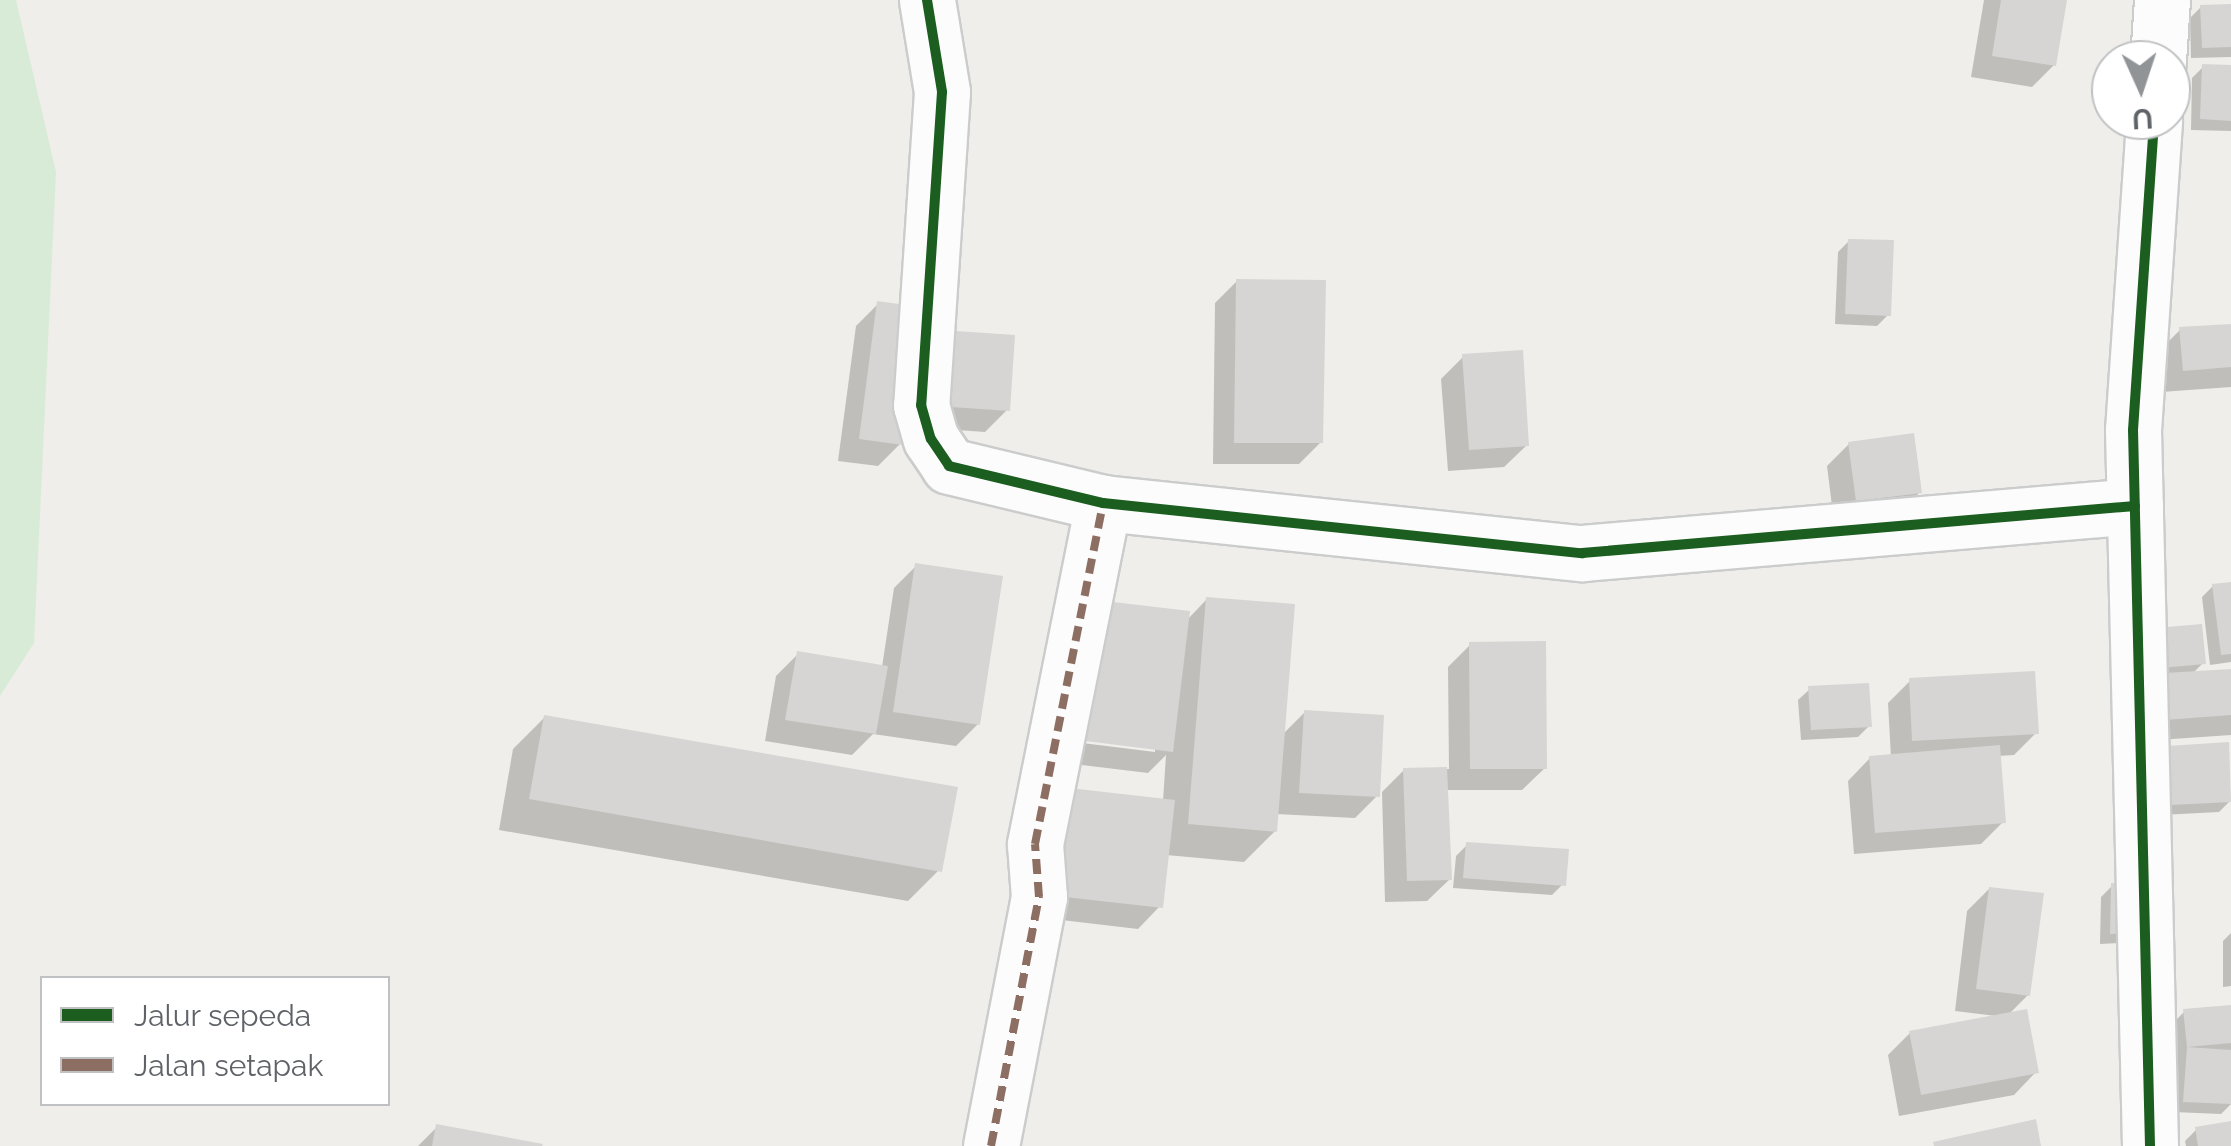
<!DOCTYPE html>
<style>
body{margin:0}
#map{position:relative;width:2231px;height:1146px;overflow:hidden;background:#efeeea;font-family:Raleway,sans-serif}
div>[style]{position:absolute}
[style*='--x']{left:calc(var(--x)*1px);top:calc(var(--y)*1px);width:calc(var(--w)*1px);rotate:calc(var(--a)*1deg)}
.green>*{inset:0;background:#d8ebd6}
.shadow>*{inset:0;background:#0003}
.building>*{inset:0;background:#d6d5d3}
.roads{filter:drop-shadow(2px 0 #cbcccc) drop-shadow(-2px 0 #cbcccc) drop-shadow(0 2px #cbcccc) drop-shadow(0 -2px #cbcccc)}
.minor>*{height:55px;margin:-27.5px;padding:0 27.5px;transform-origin:27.5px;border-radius:27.5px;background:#fdfcfc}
.quiet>*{height:8px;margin-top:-4px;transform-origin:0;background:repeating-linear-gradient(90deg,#8d6e63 0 15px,transparent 0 23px)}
.cycleway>*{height:10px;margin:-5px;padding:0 5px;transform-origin:5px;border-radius:5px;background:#1b5e20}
span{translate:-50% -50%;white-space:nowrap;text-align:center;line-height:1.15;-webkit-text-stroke:9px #fff;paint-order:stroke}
.legend{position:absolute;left:40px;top:976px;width:350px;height:130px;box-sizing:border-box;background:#fff;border:2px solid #bfc1c3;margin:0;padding:12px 18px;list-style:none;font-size:30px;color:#5f6368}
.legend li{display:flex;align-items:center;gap:20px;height:50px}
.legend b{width:50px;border:2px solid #bfc1c3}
.north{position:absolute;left:2091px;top:40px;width:100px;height:100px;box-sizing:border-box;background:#fff;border:2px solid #bfc1c3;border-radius:50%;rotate:177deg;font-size:28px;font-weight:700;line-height:40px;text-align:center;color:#5f6368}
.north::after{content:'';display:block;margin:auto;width:35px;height:45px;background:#919496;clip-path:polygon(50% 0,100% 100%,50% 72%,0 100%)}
</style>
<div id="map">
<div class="green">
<i style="clip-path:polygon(0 0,16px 0,56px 172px,34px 643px,0 696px)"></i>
</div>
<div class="shadow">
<i style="clip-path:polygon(1984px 0,2065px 0,2054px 65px,2032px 87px,1971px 77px)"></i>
<i style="clip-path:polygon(2201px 7px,2231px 7px,2231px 57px,2191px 58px,2190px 18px)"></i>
<i style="clip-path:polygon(2203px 67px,2231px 68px,2231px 131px,2191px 130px,2192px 78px)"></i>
<i style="clip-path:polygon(1849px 241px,1888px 315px,1877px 326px,1835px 324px,1838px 252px)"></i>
<i style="clip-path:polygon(1237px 281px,1321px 442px,1299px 464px,1213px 464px,1215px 303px)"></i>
<i style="clip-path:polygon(878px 304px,900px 444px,878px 466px,838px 461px,856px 326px)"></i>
<i style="clip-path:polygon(2231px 326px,2231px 387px,2161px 392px,2158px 352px,2180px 330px)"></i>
<i style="clip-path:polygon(920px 355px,1007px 410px,985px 432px,915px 427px)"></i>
<i style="clip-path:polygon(1463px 357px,1527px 445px,1504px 467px,1448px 471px,1441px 379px)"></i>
<i style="clip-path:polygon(1849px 444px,1920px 492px,1898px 514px,1834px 522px,1827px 466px)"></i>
<i style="clip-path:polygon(916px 566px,978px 724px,956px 746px,873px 734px,852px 755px,765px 741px,776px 676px,798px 654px,882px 667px,894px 588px)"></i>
<i style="clip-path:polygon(2231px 584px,2231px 662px,2210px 665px,2202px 597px,2213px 586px)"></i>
<i style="clip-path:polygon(evenodd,1207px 599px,1292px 606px,1282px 735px,1304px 713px,1382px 717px,1377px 796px,1355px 818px,1276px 814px,1275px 831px,1244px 862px,1166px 855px,1160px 906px,1138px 929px,1036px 917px,1048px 813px,1070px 791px,1163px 801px,1166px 755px,1148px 773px,1057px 762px,1075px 624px,1097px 602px,1187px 613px,1186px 621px,1207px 599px,1066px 736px,1155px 747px,1155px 752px,1066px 741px,1066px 736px)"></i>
<i style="clip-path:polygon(2134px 642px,2203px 663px,2192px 674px,2231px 671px,2231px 735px,2129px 742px)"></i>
<i style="clip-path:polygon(1470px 645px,1545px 768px,1522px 790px,1446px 790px,1450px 879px,1427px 901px,1385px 902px,1382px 792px,1404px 770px,1449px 769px,1448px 667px)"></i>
<i style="clip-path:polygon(1910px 681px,2036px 733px,2014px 755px,1998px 756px,2003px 822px,1981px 844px,1854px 854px,1848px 781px,1870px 758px,1891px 757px,1888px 703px)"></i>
<i style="clip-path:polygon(1810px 689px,1869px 726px,1858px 737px,1801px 740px,1798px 700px)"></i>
<i style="clip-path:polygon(544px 718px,939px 870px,908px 901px,499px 830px,513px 749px)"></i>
<i style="clip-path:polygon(2157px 760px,2230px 801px,2219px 812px,2161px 815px)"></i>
<i style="clip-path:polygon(1467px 845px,1563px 884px,1552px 895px,1453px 888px,1456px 856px)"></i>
<i style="clip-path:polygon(2112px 886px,2119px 943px,2100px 944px,2101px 897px)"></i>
<i style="clip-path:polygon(1989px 889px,2028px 995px,2008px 1015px,2036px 1072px,2014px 1095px,1899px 1116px,1888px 1055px,1910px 1033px,1996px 1016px,1955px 1011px,1967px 911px)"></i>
<i style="clip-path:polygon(2231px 933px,2231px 986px,2223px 987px,2223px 941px)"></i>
<i style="clip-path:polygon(2231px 1007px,2231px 1104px,2221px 1114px,2173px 1112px,2177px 1060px,2173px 1023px,2184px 1012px)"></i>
<i style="clip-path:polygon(2231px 1124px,2231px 1146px,2186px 1146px,2185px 1141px,2196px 1130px)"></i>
<i style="clip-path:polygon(437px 1127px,539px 1146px,418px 1146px)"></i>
</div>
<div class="building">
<i style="clip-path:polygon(2001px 0,2067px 0,2056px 66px,1992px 56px)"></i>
<i style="clip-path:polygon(2231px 4px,2231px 47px,2202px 48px,2200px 5px)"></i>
<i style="clip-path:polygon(2202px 64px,2231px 65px,2231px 121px,2200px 119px)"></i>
<i style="clip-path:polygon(1848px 239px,1894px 240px,1891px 316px,1845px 314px)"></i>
<i style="clip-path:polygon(1236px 279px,1326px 280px,1323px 443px,1234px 443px)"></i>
<i style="clip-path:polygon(877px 301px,921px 307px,903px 445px,859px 439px)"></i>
<i style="clip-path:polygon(2231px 324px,2231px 367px,2183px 371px,2179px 327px)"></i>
<i style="clip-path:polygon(941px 330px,1015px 335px,1010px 411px,936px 406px)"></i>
<i style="clip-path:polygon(1523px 350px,1529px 446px,1469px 450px,1462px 354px)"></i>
<i style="clip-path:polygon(1914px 433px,1922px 493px,1856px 501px,1848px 442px)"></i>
<i style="clip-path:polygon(915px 563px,1003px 576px,980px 725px,893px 712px)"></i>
<i style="clip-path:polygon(2231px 582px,2231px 654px,2221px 655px,2212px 584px)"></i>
<i style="clip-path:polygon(1206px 597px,1295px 604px,1277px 832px,1188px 824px)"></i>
<i style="clip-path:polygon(1096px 600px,1190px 611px,1173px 752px,1078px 740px)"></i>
<i style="clip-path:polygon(2202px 624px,2206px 664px,2148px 669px,2144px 629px)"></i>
<i style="clip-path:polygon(1546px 641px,1547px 769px,1470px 769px,1469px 642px)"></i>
<i style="clip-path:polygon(797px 651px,888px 666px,876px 734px,785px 720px)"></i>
<i style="clip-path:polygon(2231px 669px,2231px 715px,2151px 721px,2148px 674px)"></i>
<i style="clip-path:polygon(2035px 671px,2039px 734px,1912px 741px,1909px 678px)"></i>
<i style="clip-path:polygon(1869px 683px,1872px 727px,1811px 730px,1808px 686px)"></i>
<i style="clip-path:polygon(1304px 710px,1384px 715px,1380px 797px,1299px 793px)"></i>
<i style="clip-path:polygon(544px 715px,958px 787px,942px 872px,529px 799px)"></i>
<i style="clip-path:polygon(2229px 742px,2231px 802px,2171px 805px,2167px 746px)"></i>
<i style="clip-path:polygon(2000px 745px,2006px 823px,1875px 833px,1869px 756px)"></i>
<i style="clip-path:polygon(1447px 767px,1452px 880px,1407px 881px,1403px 768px)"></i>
<i style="clip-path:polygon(1069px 788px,1175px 800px,1163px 908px,1056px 896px)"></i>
<i style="clip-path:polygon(1466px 842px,1569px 849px,1566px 886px,1463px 878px)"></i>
<i style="clip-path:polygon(2111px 883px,2133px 883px,2133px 933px,2110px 934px)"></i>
<i style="clip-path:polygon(1989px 887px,2044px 893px,2030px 996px,1976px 989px)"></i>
<i style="clip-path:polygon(2231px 1005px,2231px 1043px,2187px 1047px,2183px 1009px)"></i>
<i style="clip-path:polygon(2027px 1009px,2039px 1073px,1921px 1095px,1909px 1031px)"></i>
<i style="clip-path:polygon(2187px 1047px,2231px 1050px,2231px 1104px,2183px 1102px)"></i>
<i style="clip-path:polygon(2036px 1119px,2041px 1146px,1934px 1146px,1933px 1142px)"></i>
<i style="clip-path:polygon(2231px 1121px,2231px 1146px,2198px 1146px,2195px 1127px)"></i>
<i style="clip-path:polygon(436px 1124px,543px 1144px,542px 1146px,432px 1146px)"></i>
</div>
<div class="roads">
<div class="minor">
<i style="--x:927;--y:0;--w:93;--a:80.7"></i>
<i style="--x:942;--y:92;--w:314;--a:93.8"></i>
<i style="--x:921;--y:405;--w:35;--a:74"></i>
<i style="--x:931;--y:439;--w:32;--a:56"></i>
<i style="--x:949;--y:466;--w:158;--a:13.5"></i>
<i style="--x:1103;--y:503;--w:482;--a:6"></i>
<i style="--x:1582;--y:553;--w:555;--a:-4.86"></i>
<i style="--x:2158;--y:60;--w:60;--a:-86.2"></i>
<i style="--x:991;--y:1146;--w:254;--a:-79.1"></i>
<i style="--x:1039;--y:897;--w:53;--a:-94.3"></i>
<i style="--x:1035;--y:844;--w:348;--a:-78.7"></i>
<i style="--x:2150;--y:1146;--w:716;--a:-91.36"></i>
<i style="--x:2133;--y:430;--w:311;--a:-86.1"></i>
</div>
</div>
<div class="quiet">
<i style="--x:991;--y:1146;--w:254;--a:-79.1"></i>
<i style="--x:1039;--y:897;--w:53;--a:-94.3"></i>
<i style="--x:1035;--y:844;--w:348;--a:-78.7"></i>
</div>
<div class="cycleway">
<i style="--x:927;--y:0;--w:93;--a:80.7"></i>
<i style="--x:942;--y:92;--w:314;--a:93.8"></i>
<i style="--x:921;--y:405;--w:35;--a:74"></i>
<i style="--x:931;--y:439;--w:32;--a:56"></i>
<i style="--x:949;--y:466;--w:158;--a:13.5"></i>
<i style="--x:1103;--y:503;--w:482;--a:6"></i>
<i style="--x:1582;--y:553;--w:555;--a:-4.86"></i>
<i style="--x:2150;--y:1146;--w:716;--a:-91.36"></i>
<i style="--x:2133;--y:430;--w:311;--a:-86.1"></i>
</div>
<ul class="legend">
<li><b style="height:12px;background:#1b5e20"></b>Jalur sepeda</li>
<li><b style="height:12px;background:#8d6e63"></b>Jalan setapak</li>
</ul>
<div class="north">U</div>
</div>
